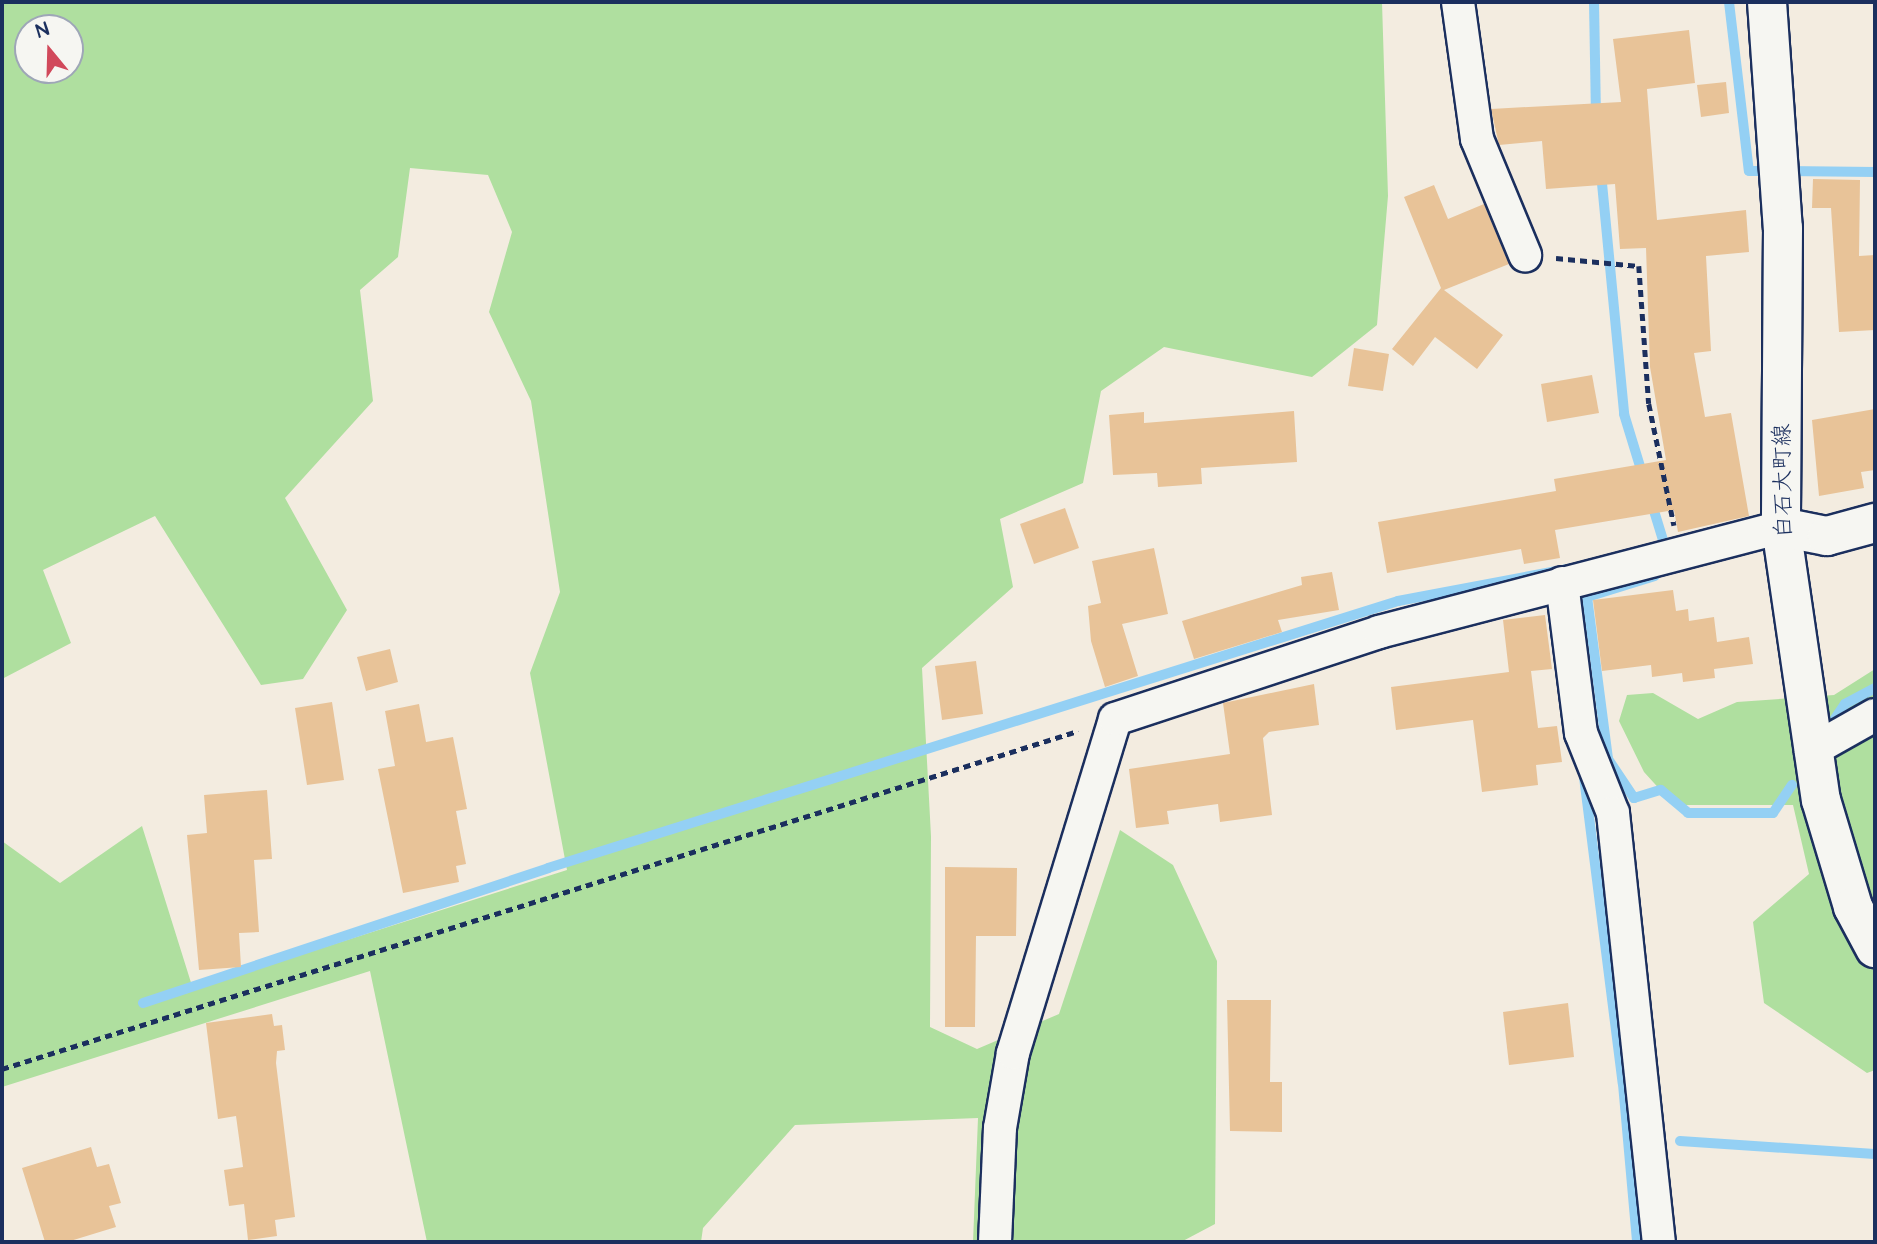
<!DOCTYPE html>
<meta charset="utf-8">
<style>
body{margin:0}
#map{position:relative;width:1877px;height:1244px;overflow:hidden;background:#f3ece0;font-family:"Architects Daughter","Klee One",sans-serif}
div>[style]{position:absolute}
[style*='--x']{left:calc(var(--x)*1px);top:calc(var(--y)*1px);width:calc(var(--w)*1px);rotate:calc(var(--a)*1deg)}
.green>*{inset:0;background:#afdf9f}
.stream>*{height:10px;margin:-5px;padding:0 5px;transform-origin:5px;border-radius:5px;background:#94d0f4}
.building>*{inset:0;background:#e8c398}
.path>*{height:4.5px;margin-top:-2.25px;transform-origin:0;background:repeating-linear-gradient(90deg,#1b2f5e 0 7px,transparent 0 12px)}
.roads{filter:drop-shadow(2px 0 #1b2f5e) drop-shadow(-2px 0 #1b2f5e) drop-shadow(0 2px #1b2f5e) drop-shadow(0 -2px #1b2f5e)}
.street>*{height:32px;margin:-16px;padding:0 16px;transform-origin:16px;border-radius:16px;background:#f6f6f2}
.secondary>*{height:38px;margin:-19px;padding:0 19px;transform-origin:19px;border-radius:19px;background:#f6f6f2}
span{translate:-50% -50%;white-space:nowrap;text-align:center;line-height:1.15;-webkit-text-stroke:7px #f6f6f2;paint-order:stroke}
.street-label{font-size:23px;color:#1b2f5e}
.frame{position:absolute;inset:0;border:4px solid #1b2f5e;pointer-events:none}
.north{position:absolute;left:14px;top:14px;width:70px;height:70px;box-sizing:border-box;background:#f6f6f2;border:2px solid #9ea6b7;border-radius:50%;rotate:341deg;font-size:19px;font-weight:700;line-height:28px;text-align:center;color:#1b2f5e}
.north::after{content:'';display:block;margin:auto;width:24px;height:32px;background:#d1495b;clip-path:polygon(50% 0,100% 100%,50% 72%,0 100%)}
</style>
<div id="map">
<div class="green">
<i style="clip-path:polygon(evenodd,2px 2px,1382px 2px,1388px 196px,1377px 325px,1312px 377px,1164px 347px,1101px 391px,1083px 483px,1000px 519px,1013px 587px,922px 668px,931px 836px,930px 1027px,977px 1049px,1059px 1014px,1120px 830px,1173px 865px,1217px 961px,1215px 1224px,1181px 1242px,973px 1242px,978px 1118px,795px 1125px,703px 1228px,701px 1242px,427px 1242px,370px 971px,2px 1087px,2px 841px,60px 883px,142px 826px,193px 989px,567px 870px,530px 673px,560px 592px,531px 401px,489px 312px,512px 232px,488px 175px,410px 168px,398px 257px,360px 290px,373px 401px,285px 498px,347px 610px,303px 679px,261px 685px,155px 516px,43px 570px,71px 643px,2px 679px,2px 2px,28px 28px,70px 28px,70px 70px,28px 70px,28px 28px)"></i>
<i style="clip-path:polygon(1875px 669px,1875px 1070px,1867px 1073px,1764px 1003px,1753px 922px,1809px 874px,1793px 805px,1674px 805px,1644px 772px,1619px 721px,1627px 695px,1653px 693px,1698px 719px,1737px 702px,1834px 695px)"></i>
</div>
<div class="stream">
<i style="--x:1594;--y:2;--w:115;--a:89"></i>
<i style="--x:1729;--y:2;--w:170;--a:83.3"></i>
<i style="--x:1749;--y:171;--w:22;--a:0"></i>
<i style="--x:1786;--y:171;--w:89;--a:0.6"></i>
<i style="--x:1601;--y:173;--w:242;--a:84.5"></i>
<i style="--x:1624;--y:414;--w:65;--a:73"></i>
<i style="--x:1651;--y:501;--w:54;--a:72.9"></i>
<i style="--x:1586;--y:581;--w:16;--a:86"></i>
<i style="--x:1587;--y:597;--w:71;--a:-17.2"></i>
<i style="--x:1587;--y:597;--w:163;--a:82.6"></i>
<i style="--x:1608;--y:759;--w:11;--a:142"></i>
<i style="--x:1832;--y:723;--w:23;--a:-56"></i>
<i style="--x:1845;--y:704;--w:34;--a:-28"></i>
<i style="--x:1608;--y:759;--w:47;--a:56.3"></i>
<i style="--x:1634;--y:798;--w:28;--a:-17"></i>
<i style="--x:1661;--y:790;--w:35;--a:40"></i>
<i style="--x:1688;--y:813;--w:85;--a:0"></i>
<i style="--x:1773;--y:813;--w:34;--a:-56"></i>
<i style="--x:1584;--y:777;--w:309;--a:82.8"></i>
<i style="--x:1623;--y:1084;--w:159;--a:84.9"></i>
<i style="--x:143;--y:1003;--w:427;--a:-18.4"></i>
<i style="--x:548;--y:868;--w:891;--a:-17.44"></i>
<i style="--x:1398;--y:601;--w:189;--a:-10.7"></i>
<i style="--x:1680;--y:1141;--w:195;--a:3.8"></i>
</div>
<div class="building">
<i style="clip-path:polygon(1689px 30px,1695px 83px,1647px 89px,1657px 220px,1746px 210px,1749px 252px,1706px 256px,1711px 351px,1694px 353px,1705px 417px,1731px 413px,1749px 516px,1678px 532px,1674px 510px,1555px 530px,1560px 558px,1524px 564px,1521px 549px,1387px 573px,1378px 522px,1556px 491px,1554px 479px,1666px 460px,1650px 367px,1646px 248px,1620px 249px,1615px 184px,1546px 189px,1542px 141px,1499px 145px,1491px 109px,1621px 102px,1613px 39px)"></i>
<i style="clip-path:polygon(1726px 82px,1729px 113px,1701px 117px,1697px 85px)"></i>
<i style="clip-path:polygon(1813px 179px,1860px 180px,1859px 256px,1875px 255px,1875px 330px,1839px 332px,1831px 208px,1812px 208px)"></i>
<i style="clip-path:polygon(1434px 185px,1448px 219px,1484px 204px,1509px 264px,1444px 290px,1503px 335px,1477px 369px,1435px 337px,1413px 366px,1392px 349px,1441px 288px,1404px 197px)"></i>
<i style="clip-path:polygon(1354px 348px,1389px 354px,1383px 391px,1348px 386px)"></i>
<i style="clip-path:polygon(1592px 375px,1599px 413px,1547px 422px,1541px 384px)"></i>
<i style="clip-path:polygon(1875px 409px,1875px 470px,1861px 472px,1864px 488px,1819px 496px,1812px 420px)"></i>
<i style="clip-path:polygon(1294px 411px,1297px 462px,1201px 468px,1202px 484px,1158px 487px,1157px 473px,1113px 475px,1109px 415px,1144px 412px,1144px 423px)"></i>
<i style="clip-path:polygon(1065px 508px,1079px 548px,1034px 564px,1020px 524px)"></i>
<i style="clip-path:polygon(1154px 548px,1168px 614px,1122px 624px,1138px 676px,1105px 687px,1091px 641px,1088px 606px,1101px 603px,1092px 561px)"></i>
<i style="clip-path:polygon(1332px 572px,1339px 610px,1278px 620px,1282px 632px,1194px 659px,1182px 621px,1302px 585px,1301px 577px)"></i>
<i style="clip-path:polygon(1673px 590px,1676px 611px,1688px 609px,1689px 621px,1714px 617px,1717px 642px,1749px 637px,1753px 664px,1714px 669px,1715px 678px,1683px 682px,1682px 673px,1652px 677px,1651px 665px,1602px 671px,1593px 600px)"></i>
<i style="clip-path:polygon(1545px 615px,1552px 669px,1531px 671px,1538px 728px,1557px 726px,1562px 762px,1536px 765px,1538px 785px,1482px 792px,1473px 720px,1396px 730px,1391px 687px,1509px 672px,1503px 620px)"></i>
<i style="clip-path:polygon(390px 649px,398px 682px,366px 691px,357px 657px)"></i>
<i style="clip-path:polygon(976px 661px,983px 714px,942px 720px,935px 666px)"></i>
<i style="clip-path:polygon(1314px 684px,1319px 725px,1269px 732px,1263px 738px,1272px 815px,1220px 822px,1218px 804px,1167px 811px,1169px 824px,1136px 828px,1129px 769px,1230px 754px,1223px 703px)"></i>
<i style="clip-path:polygon(332px 702px,344px 780px,307px 785px,295px 708px)"></i>
<i style="clip-path:polygon(419px 704px,426px 742px,453px 737px,467px 809px,456px 811px,466px 864px,456px 866px,459px 882px,403px 893px,378px 769px,395px 766px,385px 711px)"></i>
<i style="clip-path:polygon(267px 790px,272px 859px,254px 860px,259px 932px,239px 933px,241px 967px,199px 970px,187px 835px,207px 833px,204px 795px)"></i>
<i style="clip-path:polygon(945px 867px,1017px 868px,1016px 936px,976px 936px,975px 1027px,945px 1027px)"></i>
<i style="clip-path:polygon(1227px 1000px,1271px 1000px,1270px 1082px,1282px 1082px,1282px 1132px,1230px 1131px)"></i>
<i style="clip-path:polygon(1568px 1003px,1574px 1057px,1509px 1065px,1503px 1012px)"></i>
<i style="clip-path:polygon(272px 1014px,274px 1026px,282px 1025px,285px 1050px,277px 1051px,276px 1063px,295px 1217px,275px 1220px,277px 1236px,248px 1240px,244px 1204px,229px 1206px,224px 1170px,243px 1167px,236px 1116px,218px 1119px,206px 1023px)"></i>
<i style="clip-path:polygon(91px 1147px,97px 1167px,109px 1164px,121px 1203px,109px 1206px,116px 1227px,67px 1242px,45px 1242px,22px 1168px)"></i>
</div>
<div class="path">
<i style="--x:1556;--y:258;--w:83;--a:5.5"></i>
<i style="--x:1639;--y:266;--w:138;--a:85.9"></i>
<i style="--x:1649;--y:404;--w:124;--a:78.3"></i>
<i style="--x:2;--y:1069;--w:1128;--a:-17.44"></i>
</div>
<div class="roads">
<div class="street">
<i style="--x:1458;--y:2;--w:138;--a:82.1"></i>
<i style="--x:1477;--y:139;--w:126;--a:67.5"></i>
<i style="--x:1562;--y:583;--w:151;--a:82.8"></i>
<i style="--x:1581;--y:733;--w:86;--a:68.2"></i>
<i style="--x:1613;--y:813;--w:431;--a:83.9"></i>
<i style="--x:1811;--y:751;--w:73;--a:-29.4"></i>
<i style="--x:995;--y:1242;--w:114;--a:-87.5"></i>
<i style="--x:1000;--y:1128;--w:76;--a:-80.2"></i>
<i style="--x:1013;--y:1053;--w:349;--a:-73"></i>
<i style="--x:1115;--y:719;--w:278;--a:-18.2"></i>
<i style="--x:1379;--y:632;--w:415;--a:-14.6"></i>
</div>
<div class="secondary">
<i style="--x:1767;--y:2;--w:227;--a:86"></i>
<i style="--x:1783;--y:228;--w:299;--a:90.4"></i>
<i style="--x:1781;--y:527;--w:276;--a:81.7"></i>
<i style="--x:1821;--y:800;--w:112;--a:73.3"></i>
<i style="--x:1853;--y:907;--w:47;--a:61.8"></i>
<i style="--x:1781;--y:527;--w:47;--a:11.1"></i>
<i style="--x:1827;--y:536;--w:50;--a:-15.2"></i>
</div>
</div>
<div class="street-label">
<span style="left:1783px;top:481px;rotate:-91deg">白石大町線</span>
</div>
<div class="frame"></div>
<div class="north">N</div>
</div>
